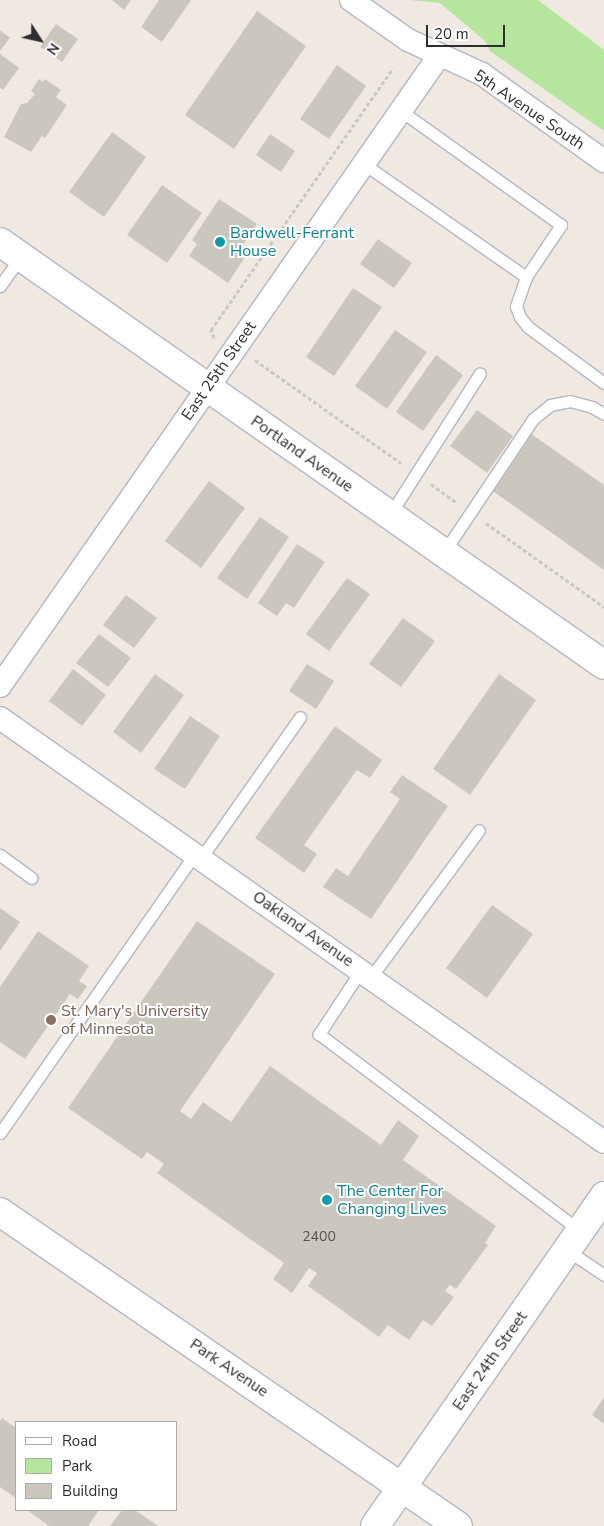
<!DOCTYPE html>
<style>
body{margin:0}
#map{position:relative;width:604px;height:1526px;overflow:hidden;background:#efe9e1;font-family:"Nunito Sans",sans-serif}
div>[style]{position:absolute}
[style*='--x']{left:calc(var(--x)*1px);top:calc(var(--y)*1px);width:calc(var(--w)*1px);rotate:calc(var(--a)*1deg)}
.green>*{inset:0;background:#b6e59e}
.building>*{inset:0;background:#cbc7bf}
.path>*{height:3px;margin-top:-1.5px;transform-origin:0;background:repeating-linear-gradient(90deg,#c9c9c9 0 4px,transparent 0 6.5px)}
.roads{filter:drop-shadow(1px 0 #b4b7c1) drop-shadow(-1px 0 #b4b7c1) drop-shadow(0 1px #b4b7c1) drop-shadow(0 -1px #b4b7c1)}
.lane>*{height:11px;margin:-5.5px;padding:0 5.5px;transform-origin:5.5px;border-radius:5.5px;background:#fff}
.street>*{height:22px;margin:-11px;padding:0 11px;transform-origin:11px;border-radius:11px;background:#fff}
.secondary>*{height:28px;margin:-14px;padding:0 14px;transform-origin:14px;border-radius:14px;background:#fff}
.dots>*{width:14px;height:14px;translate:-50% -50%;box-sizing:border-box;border:2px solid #fff;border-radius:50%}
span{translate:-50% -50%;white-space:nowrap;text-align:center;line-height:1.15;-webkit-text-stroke:4px #fff;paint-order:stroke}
.number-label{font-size:14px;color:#555452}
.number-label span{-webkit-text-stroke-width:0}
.street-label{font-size:16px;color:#2e2e2e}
.culture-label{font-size:16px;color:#0d838f}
.left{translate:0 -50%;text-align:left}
.education-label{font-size:16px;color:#785e54}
.legend{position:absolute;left:15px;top:1421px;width:162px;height:90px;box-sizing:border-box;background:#fff;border:1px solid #ababab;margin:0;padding:6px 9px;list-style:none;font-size:15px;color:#2e2e2e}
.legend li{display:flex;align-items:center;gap:10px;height:25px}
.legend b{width:25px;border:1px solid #ababab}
.north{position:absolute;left:15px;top:15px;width:50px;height:50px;-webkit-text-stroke:4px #fff;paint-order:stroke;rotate:125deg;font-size:14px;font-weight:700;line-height:20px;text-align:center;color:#2e2e2e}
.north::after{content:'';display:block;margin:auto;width:18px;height:22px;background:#2e2e2e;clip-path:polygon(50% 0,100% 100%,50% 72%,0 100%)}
.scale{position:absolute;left:426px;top:25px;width:79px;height:22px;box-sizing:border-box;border:2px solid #2e2e2e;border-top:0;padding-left:6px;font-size:15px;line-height:18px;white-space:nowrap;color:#2e2e2e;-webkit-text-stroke:4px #fff;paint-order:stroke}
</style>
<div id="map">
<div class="green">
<i style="clip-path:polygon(409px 0,538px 0,604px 50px,604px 131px,490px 51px,485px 41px,440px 3px)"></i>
</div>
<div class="building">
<i style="clip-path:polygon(112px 0,131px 0,124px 10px)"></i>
<i style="clip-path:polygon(159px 0,191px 0,162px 42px,141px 27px)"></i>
<i style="clip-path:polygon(257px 11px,306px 46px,234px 149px,185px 115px)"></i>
<i style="clip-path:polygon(56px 24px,78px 39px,62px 62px,40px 47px)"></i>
<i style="clip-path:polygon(0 30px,10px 38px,0 51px)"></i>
<i style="clip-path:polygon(0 54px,19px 68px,3px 90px,0 88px)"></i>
<i style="clip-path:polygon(337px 65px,366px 86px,329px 139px,300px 119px)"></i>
<i style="clip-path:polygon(39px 79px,43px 82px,45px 79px,61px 90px,56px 97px,67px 105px,45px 138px,42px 136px,31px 152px,4px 137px,21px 104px,27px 103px,35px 94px,31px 91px)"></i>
<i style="clip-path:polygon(112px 132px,146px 157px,104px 217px,69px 192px)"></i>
<i style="clip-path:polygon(270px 134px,295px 151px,281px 172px,256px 155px)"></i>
<i style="clip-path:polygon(162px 185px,202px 213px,167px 263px,127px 235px)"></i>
<i style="clip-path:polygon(219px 199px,257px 224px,242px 246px,249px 251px,228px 283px,189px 256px,197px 244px,192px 240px)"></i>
<i style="clip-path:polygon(378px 239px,412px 263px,394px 288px,360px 264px)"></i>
<i style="clip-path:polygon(353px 288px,382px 307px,334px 376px,306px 357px)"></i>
<i style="clip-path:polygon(395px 330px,427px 352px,387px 409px,355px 386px)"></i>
<i style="clip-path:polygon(436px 355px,463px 375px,423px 431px,396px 412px)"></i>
<i style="clip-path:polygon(477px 410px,513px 436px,487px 473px,450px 446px)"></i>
<i style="clip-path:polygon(530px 433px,604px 485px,604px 570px,490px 489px)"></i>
<i style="clip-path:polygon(209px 481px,245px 508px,201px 568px,165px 541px)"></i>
<i style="clip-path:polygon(260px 517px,289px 537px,247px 599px,217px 578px)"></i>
<i style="clip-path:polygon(297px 544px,325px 562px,294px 608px,286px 603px,277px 616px,258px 603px)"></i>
<i style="clip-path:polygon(347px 578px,370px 594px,329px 651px,306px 634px)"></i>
<i style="clip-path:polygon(126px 595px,157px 618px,134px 648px,103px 625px)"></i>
<i style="clip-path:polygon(403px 618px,435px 641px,401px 687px,369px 664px)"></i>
<i style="clip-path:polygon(99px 634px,131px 658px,108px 687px,76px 663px)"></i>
<i style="clip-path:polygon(307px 664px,334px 681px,316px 709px,289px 691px)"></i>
<i style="clip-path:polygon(73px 669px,106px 695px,82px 726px,49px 701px)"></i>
<i style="clip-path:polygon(155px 674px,184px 695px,141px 753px,113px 732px)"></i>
<i style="clip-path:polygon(499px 674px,536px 700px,470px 795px,433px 769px)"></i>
<i style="clip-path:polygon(190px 716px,220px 736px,185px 789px,154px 769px)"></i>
<i style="clip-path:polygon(335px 726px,382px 760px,370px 778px,357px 770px,304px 845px,317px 854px,304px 873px,255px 838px)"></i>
<i style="clip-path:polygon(402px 775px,448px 806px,371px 919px,323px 887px,336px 868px,348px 876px,400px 799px,390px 792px)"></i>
<i style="clip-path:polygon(492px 905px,533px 934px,487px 998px,446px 968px)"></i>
<i style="clip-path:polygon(0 908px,20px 922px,0 951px)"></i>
<i style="clip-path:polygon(197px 921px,275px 974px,180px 1111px,191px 1119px,203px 1102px,231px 1122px,270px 1066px,381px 1145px,398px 1120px,419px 1136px,403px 1160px,496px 1226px,485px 1243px,488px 1245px,456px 1289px,450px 1285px,445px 1291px,454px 1297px,432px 1326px,423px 1320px,409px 1340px,388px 1325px,379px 1337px,308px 1286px,317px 1273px,309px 1268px,292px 1293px,273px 1279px,284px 1263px,157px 1173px,164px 1164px,147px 1152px,142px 1159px,68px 1108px)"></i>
<i style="clip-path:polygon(38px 931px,89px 966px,79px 981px,87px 986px,78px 999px,70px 994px,25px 1059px,0 1042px,0 987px)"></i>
<i style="clip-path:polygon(604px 1397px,604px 1424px,592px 1415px)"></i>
<i style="clip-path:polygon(2px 1418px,16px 1428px,16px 1498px,0 1487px,0 1421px)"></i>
<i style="clip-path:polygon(27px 1510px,99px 1510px,88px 1526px,49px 1526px)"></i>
<i style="clip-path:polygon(122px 1510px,135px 1510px,158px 1526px,110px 1526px)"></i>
</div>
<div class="path">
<i style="--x:214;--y:338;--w:9;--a:-111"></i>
<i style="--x:211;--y:330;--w:319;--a:-55.2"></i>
<i style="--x:255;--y:360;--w:179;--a:35.2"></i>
<i style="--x:431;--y:484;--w:31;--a:36"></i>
<i style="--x:486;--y:523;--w:145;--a:35.4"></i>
</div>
<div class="roads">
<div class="lane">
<i style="--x:364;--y:164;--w:198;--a:34.9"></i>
<i style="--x:526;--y:277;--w:63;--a:-56.1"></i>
<i style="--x:561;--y:225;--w:196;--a:-144.5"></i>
<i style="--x:526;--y:277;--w:31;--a:109"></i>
<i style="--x:516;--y:306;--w:12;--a:70"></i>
<i style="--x:520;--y:317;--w:13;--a:51"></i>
<i style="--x:528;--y:327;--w:94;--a:36.4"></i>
<i style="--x:0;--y:286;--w:35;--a:-55"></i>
<i style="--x:389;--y:516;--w:169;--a:-57.5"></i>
<i style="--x:444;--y:552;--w:160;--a:-56.2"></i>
<i style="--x:533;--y:419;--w:22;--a:-39"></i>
<i style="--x:550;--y:405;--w:20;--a:-11"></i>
<i style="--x:570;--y:401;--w:23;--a:15"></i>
<i style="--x:592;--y:407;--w:14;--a:30"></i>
<i style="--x:0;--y:855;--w:39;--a:36"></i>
<i style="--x:201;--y:858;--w:172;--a:-54.9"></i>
<i style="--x:361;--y:970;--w:77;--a:123.3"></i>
<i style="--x:319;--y:1034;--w:327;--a:37"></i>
<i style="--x:371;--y:977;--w:182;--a:-53.7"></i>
<i style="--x:0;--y:1133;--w:341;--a:-55.1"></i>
<i style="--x:567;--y:1250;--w:45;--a:34"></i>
</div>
<div class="street">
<i style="--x:351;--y:0;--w:70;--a:35.1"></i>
<i style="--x:408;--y:40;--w:81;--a:24.7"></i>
<i style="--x:482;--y:74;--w:150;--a:35.5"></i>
<i style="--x:0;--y:686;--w:768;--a:-55.13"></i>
<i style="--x:0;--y:718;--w:738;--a:35.07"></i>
</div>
<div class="secondary">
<i style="--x:0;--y:242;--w:737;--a:35"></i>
<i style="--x:0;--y:1212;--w:555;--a:34.43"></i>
<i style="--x:375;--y:1526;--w:402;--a:-55.2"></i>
</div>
</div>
<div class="dots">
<i style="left:220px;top:242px;background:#0f9aa8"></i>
<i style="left:51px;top:1020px;background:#8d6e63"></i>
<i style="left:327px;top:1200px;background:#0f9aa8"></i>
</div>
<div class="number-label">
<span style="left:319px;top:1237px">2400</span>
</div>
<div class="street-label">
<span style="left:529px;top:110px;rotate:34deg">5th Avenue South</span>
<span style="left:219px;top:371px;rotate:-55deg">East 25th Street</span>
<span style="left:302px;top:454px;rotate:35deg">Portland Avenue</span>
<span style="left:303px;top:929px;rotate:35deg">Oakland Avenue</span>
<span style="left:490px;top:1361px;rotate:-55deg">East 24th Street</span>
<span style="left:229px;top:1368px;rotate:34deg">Park Avenue</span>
</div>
<div class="culture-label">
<span class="left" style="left:230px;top:242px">Bardwell-Ferrant<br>House</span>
<span class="left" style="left:337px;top:1200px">The Center For<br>Changing Lives</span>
</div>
<div class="education-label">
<span class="left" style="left:61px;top:1020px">St. Mary's University<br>of Minnesota</span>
</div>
<ul class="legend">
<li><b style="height:6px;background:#fff"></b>Road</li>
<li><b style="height:14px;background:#b6e59e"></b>Park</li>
<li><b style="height:14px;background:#cbc7bf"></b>Building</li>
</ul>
<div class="north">N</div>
<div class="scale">20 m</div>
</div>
